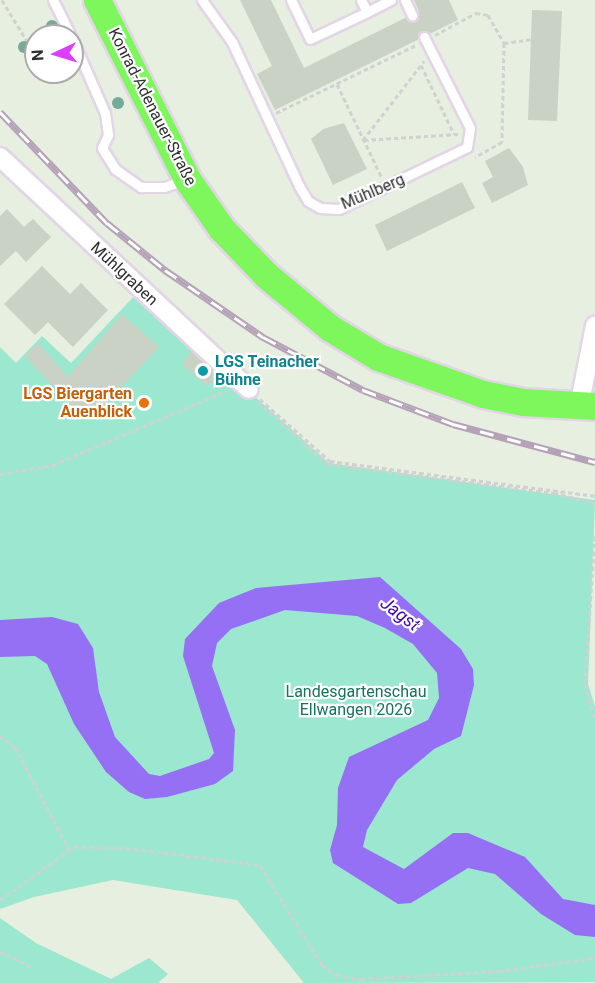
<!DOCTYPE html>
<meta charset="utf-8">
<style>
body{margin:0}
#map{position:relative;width:595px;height:983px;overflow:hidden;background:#e6efe0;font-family:Roboto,sans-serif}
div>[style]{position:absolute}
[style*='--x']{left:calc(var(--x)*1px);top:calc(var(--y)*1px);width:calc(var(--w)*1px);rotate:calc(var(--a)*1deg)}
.green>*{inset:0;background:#9be7cf}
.water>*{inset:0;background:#9670f4}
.building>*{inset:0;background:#c9d2c5}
.path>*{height:3px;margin-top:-1.5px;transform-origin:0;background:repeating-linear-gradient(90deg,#d1d1d1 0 4.5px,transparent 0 7.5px)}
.roads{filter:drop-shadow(2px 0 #e3d5e6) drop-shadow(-2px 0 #e3d5e6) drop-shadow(0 2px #e3d5e6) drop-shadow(0 -2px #e3d5e6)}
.service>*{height:9px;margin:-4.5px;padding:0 4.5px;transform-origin:4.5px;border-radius:4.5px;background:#fff}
.minor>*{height:18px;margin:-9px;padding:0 9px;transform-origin:9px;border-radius:9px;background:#fff}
.primary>*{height:27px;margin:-13.5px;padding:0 13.5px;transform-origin:13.5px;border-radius:13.5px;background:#7ef75d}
.rail>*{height:7px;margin-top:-3.5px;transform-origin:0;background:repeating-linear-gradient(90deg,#fff 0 14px,#b6a2b8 0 28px);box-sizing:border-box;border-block:2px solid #b6a2b8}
.trees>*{width:12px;height:12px;margin:-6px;border-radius:50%;background:#75a999}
.dots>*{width:16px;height:16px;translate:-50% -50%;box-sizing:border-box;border:3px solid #fff;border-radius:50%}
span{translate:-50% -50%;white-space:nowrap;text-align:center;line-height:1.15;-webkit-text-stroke:4.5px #fff;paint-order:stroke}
.street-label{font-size:16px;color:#2e2e2e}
.culture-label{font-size:16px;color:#0d838f;font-weight:700}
.left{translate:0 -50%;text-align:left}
.food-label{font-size:16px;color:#c56008;font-weight:700}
.right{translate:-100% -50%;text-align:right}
.park-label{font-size:16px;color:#18705f}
.water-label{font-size:18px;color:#4208a7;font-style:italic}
.north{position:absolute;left:24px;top:24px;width:60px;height:60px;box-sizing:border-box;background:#fff;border:2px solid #ababab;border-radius:50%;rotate:266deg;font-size:16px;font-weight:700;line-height:24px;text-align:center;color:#2e2e2e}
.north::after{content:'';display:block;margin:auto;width:21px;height:27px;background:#de3dff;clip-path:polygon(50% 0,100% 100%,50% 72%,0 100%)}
</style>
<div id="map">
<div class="green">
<i style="clip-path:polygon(138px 292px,329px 463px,595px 500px,588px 684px,595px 707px,595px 982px,304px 983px,237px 900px,113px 880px,34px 897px,0 909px,0 347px,16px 363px,42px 336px,71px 363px)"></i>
<i style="clip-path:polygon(0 918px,36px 943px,111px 979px,149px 958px,168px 974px,158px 983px,0 983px)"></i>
</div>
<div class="water">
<i style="clip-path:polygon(380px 577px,461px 649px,473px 669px,474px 685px,461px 736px,434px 749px,397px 780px,367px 830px,363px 847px,404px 869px,453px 833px,468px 833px,525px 857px,563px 899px,595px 905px,595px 937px,575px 935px,541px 914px,495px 874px,468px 868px,411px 903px,398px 904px,333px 863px,330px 850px,337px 825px,338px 788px,349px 757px,428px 720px,439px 698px,437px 673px,413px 644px,385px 628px,357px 616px,285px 610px,231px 629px,217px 643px,212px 666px,235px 730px,233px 771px,215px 784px,167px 797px,145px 799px,129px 792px,106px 772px,74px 724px,47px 664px,35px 656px,0 657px,0 620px,52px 617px,78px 624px,93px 648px,99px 692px,115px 737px,149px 774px,160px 776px,209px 759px,214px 753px,183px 656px,185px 639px,219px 603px,256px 588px)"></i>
</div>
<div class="building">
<i style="clip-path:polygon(240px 0,271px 0,304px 68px,419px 11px,414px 0,449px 0,458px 20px,275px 110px,257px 74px,272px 66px)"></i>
<i style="clip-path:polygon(532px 10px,562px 11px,557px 121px,528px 120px)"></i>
<i style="clip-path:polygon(344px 123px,367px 169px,333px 185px,311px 139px,323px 129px)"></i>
<i style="clip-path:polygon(509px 148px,523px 167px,528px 185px,492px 203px,482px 183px,493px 177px,485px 161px)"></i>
<i style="clip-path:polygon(462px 182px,475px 208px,387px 251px,375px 225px)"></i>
<i style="clip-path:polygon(7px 209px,24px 227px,33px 219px,51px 237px,26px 262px,16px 251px,0 266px,0 216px)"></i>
<i style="clip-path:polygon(42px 266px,70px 294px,81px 283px,108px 310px,73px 347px,48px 322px,35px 335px,4px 304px)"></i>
<i style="clip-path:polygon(122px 314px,159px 347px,95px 416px,90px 411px,82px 418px,25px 356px,38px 343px,68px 377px)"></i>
<i style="clip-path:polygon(193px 348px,224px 377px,206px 385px,182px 365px)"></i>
</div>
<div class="path">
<i style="--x:2;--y:0;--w:66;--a:58.7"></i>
<i style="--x:435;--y:35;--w:47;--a:-28.2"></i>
<i style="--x:476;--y:13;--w:12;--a:9"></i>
<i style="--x:488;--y:15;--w:32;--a:60"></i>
<i style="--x:504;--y:43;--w:99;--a:91.2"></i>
<i style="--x:502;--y:142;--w:31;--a:151"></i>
<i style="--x:504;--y:43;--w:27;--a:-8"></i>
<i style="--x:421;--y:65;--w:76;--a:64.4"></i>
<i style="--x:337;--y:84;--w:104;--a:64.4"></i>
<i style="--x:276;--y:113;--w:156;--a:-25.9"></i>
<i style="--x:363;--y:140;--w:100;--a:-52.3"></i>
<i style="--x:364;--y:140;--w:95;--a:-3.6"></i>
<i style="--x:260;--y:399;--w:94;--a:41.5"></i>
<i style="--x:330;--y:461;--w:267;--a:7.5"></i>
<i style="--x:258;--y:402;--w:94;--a:41.5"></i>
<i style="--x:328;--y:464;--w:228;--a:7.3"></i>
<i style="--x:554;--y:493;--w:42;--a:13.7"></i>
<i style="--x:0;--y:474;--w:54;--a:-9.6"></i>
<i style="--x:53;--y:465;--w:190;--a:-23.2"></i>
<i style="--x:595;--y:536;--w:148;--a:93.9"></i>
<i style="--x:585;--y:684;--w:35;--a:74"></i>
<i style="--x:0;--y:736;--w:19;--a:36"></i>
<i style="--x:15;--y:747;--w:116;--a:62.3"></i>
<i style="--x:0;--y:900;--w:91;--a:-35.6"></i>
<i style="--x:74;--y:847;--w:53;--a:1.1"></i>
<i style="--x:127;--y:848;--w:134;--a:7.3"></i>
<i style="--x:260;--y:865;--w:118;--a:58.2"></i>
<i style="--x:322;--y:965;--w:17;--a:36"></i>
<i style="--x:336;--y:975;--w:25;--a:9"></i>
<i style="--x:361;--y:979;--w:138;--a:-3.3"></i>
<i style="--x:499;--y:971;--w:97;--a:-7.7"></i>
<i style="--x:0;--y:951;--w:35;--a:27"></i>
</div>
<div class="roads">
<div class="service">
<i style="--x:53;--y:0;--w:40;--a:63.4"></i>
<i style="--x:202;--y:0;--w:52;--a:54.5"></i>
<i style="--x:232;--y:42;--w:159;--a:65"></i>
<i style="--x:299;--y:186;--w:17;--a:59"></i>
<i style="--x:308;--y:201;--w:14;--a:30"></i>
<i style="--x:320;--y:208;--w:19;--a:3"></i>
<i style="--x:339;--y:209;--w:142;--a:-25.8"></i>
<i style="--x:467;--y:147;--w:19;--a:-81"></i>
<i style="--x:470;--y:128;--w:102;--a:-116.8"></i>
<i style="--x:291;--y:0;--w:43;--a:64"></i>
<i style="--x:310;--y:39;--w:63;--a:-25.3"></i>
<i style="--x:361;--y:0;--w:13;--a:63"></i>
<i style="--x:367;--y:12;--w:27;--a:-27"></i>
<i style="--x:405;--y:0;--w:17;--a:65"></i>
<i style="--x:72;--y:38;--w:82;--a:66.3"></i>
<i style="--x:105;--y:113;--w:22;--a:82"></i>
<i style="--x:108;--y:135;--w:14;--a:115"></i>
<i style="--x:102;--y:148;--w:25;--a:58"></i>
<i style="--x:115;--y:169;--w:32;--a:35"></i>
<i style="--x:141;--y:187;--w:23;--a:0"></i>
<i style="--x:164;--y:187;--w:22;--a:-18"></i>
</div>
<div class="minor">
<i style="--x:0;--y:157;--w:340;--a:43"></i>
<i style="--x:579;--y:407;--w:83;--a:-78.8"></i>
</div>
<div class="primary">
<i style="--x:97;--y:0;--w:200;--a:63.3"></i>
<i style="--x:187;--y:179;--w:60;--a:55.2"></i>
<i style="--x:221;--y:228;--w:65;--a:46.2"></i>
<i style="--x:266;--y:275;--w:83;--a:39.6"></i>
<i style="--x:330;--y:328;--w:56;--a:31.1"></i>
<i style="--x:378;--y:357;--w:111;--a:19.4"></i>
<i style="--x:483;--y:394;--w:41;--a:11.3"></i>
<i style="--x:523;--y:402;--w:72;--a:3.2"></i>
</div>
</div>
<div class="rail">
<i style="--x:0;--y:112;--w:154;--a:46.1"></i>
<i style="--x:107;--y:223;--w:75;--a:39"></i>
<i style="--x:165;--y:270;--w:119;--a:34.4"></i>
<i style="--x:263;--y:337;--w:113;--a:27.9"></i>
<i style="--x:363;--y:390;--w:96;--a:20.7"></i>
<i style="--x:453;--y:424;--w:147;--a:15"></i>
</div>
<div class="trees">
<i style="left:52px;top:26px"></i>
<i style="left:24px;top:47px"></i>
<i style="left:118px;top:103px"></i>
</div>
<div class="dots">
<i style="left:203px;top:371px;background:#0f9aa8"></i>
<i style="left:144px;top:403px;background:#e8710a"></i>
</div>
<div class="street-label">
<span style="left:152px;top:107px;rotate:63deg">Konrad-Adenauer-Straße</span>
<span style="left:373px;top:192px;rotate:-23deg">Mühlberg</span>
<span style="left:124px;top:274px;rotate:43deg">Mühlgraben</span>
</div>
<div class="culture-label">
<span class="left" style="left:215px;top:371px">LGS Teinacher<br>Bühne</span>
</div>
<div class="food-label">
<span class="right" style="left:132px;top:403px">LGS Biergarten<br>Auenblick</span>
</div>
<div class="park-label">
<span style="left:356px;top:701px">Landesgartenschau<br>Ellwangen 2026</span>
</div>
<div class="water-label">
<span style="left:400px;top:614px;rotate:37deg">Jagst</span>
</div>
<div class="north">N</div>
</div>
